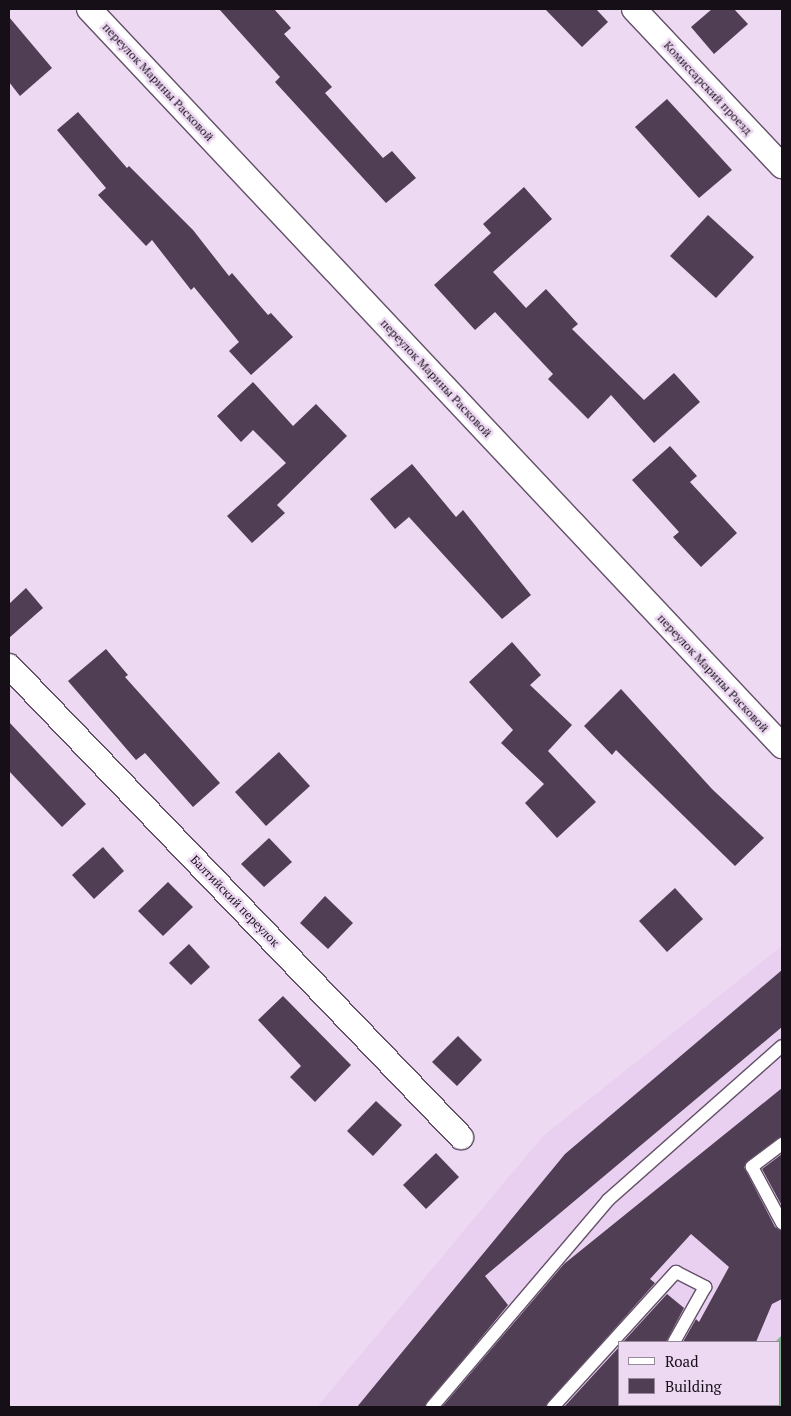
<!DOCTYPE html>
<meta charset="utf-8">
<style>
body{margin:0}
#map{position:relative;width:791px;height:1416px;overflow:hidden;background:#eed9f3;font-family:"PT Serif",serif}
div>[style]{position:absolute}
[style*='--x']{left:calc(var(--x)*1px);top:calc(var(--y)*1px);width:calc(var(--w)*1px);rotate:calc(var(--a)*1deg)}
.built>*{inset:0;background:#e9cff0}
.forest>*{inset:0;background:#82b492}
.building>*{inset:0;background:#503e54}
.roads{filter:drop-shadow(1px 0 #635168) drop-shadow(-1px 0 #635168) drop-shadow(0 1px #635168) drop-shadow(0 -1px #635168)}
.lane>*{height:12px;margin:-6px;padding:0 6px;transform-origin:6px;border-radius:6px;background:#fff}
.street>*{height:24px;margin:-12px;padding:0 12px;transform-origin:12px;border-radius:12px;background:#fff}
span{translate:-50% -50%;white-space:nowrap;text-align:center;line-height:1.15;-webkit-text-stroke:5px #eed9f3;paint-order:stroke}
.street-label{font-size:12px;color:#160f18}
.frame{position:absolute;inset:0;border:10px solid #160f18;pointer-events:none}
.legend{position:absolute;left:618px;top:1341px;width:162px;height:65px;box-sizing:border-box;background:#eed9f3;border:1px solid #98889b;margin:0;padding:6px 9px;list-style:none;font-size:15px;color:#160f18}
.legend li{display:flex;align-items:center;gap:10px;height:25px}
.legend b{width:25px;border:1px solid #98889b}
</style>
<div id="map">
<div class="built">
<i style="clip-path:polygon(782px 946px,782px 1335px,775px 1342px,620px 1342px,620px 1405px,756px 1407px,317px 1407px,543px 1136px)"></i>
</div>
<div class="forest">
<i style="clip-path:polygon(782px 1335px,782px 1407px,756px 1407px,780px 1405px,780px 1342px,775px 1342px)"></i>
</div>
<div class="building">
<i style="clip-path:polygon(219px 9px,274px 9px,291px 28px,284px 34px,332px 87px,325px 93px,383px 158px,392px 151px,416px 178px,386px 203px,275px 82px,280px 77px)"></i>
<i style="clip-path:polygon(545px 9px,596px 9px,608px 22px,582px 47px)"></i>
<i style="clip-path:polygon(712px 9px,734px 9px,748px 24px,714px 54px,691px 27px)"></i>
<i style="clip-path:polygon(9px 17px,52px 68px,20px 96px,9px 82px)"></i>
<i style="clip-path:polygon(667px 99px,732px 170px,699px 198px,635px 127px)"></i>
<i style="clip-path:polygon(78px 112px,127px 168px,129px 166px,193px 230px,229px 276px,232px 273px,268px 315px,271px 313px,293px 337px,251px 375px,229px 351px,239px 342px,194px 287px,191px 290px,152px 240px,146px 246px,98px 195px,106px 188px,57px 130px)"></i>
<i style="clip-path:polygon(524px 187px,552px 219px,493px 272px,526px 308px,546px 289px,578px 324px,572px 329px,644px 400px,674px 373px,700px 402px,654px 443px,611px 395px,588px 419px,548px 379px,553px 374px,495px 312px,475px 330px,434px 285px,491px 233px,483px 224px)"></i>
<i style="clip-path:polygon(708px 215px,754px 257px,716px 298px,670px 256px)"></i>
<i style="clip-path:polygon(253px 382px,293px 426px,316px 404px,347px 436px,277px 505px,285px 513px,252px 543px,227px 516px,286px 463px,253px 430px,241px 442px,217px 416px)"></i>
<i style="clip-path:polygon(670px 446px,697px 476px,690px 482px,737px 533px,701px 567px,673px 537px,679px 532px,632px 480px)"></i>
<i style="clip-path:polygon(412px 464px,456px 517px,463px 510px,531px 595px,502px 619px,409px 517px,395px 529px,370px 499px)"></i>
<i style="clip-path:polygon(26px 588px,43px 608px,9px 638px,9px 604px)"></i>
<i style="clip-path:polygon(512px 642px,541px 675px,530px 685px,572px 725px,548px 751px,596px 802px,557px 838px,525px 803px,544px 784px,501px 743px,513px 730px,469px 682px)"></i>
<i style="clip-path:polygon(106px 649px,128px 675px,125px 677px,220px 783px,193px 807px,145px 753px,136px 760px,68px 681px)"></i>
<i style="clip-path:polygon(621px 689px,712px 789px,764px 838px,735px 866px,616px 750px,612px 755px,584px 726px)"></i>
<i style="clip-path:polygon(9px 722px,86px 804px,62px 827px,9px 771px)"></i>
<i style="clip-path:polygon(279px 752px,310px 786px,266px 826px,235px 792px)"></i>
<i style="clip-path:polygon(269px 838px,292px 862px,264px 887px,241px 864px)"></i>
<i style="clip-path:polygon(103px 847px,124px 871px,94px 899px,72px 875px)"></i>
<i style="clip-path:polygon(168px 882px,193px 907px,163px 936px,138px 911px)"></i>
<i style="clip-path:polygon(675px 888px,703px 919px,667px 952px,639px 921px)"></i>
<i style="clip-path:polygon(325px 896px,353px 923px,328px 949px,300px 923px)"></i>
<i style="clip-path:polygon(189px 944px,210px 967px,191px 985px,169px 963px)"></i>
<i style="clip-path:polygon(782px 970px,782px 1027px,485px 1276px,508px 1305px,424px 1407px,357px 1407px,565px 1154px)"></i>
<i style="clip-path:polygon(283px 996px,351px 1065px,315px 1102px,290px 1077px,301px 1066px,258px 1020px)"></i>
<i style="clip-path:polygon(458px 1036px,482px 1060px,457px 1086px,432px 1062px)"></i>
<i style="clip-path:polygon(782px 1088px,782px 1136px,744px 1167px,775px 1227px,782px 1231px,782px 1299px,772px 1304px,756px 1342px,683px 1342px,696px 1319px,699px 1322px,729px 1267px,691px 1234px,650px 1279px,655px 1283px,545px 1407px,442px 1407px,564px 1264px)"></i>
<i style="clip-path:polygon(376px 1101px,402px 1125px,373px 1156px,347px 1131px)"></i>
<i style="clip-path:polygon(436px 1153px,459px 1177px,426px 1209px,403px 1185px)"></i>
<i style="clip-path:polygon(782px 1154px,782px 1206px,762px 1169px)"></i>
<i style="clip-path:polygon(667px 1294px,684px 1308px,666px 1342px,623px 1342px)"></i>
<i style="clip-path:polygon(620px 1346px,620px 1407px,564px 1407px)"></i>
</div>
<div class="roads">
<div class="lane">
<i style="--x:782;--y:1144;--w:38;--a:143"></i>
<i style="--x:752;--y:1167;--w:64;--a:61.8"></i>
<i style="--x:432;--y:1407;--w:272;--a:-49.6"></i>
<i style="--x:608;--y:1200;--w:232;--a:-41.5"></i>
<i style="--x:553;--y:1407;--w:183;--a:-47.7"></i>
<i style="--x:676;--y:1272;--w:33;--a:27"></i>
<i style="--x:705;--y:1287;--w:63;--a:119.4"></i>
<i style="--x:638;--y:1407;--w:3;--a:-45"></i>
</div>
<div class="street">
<i style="--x:89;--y:9;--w:1012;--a:46.76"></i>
<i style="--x:634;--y:9;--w:216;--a:46.7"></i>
<i style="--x:9;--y:666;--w:653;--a:46.18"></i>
</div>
</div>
<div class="street-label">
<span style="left:158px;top:82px;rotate:47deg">переулок Марины Расковой</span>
<span style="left:708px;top:88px;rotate:47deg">Комиссарский проезд</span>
<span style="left:436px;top:378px;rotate:47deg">переулок Марины Расковой</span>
<span style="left:713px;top:673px;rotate:47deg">переулок Марины Расковой</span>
<span style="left:235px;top:901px;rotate:46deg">Балтийский переулок</span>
</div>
<div class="frame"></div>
<ul class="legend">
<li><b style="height:6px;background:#fff"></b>Road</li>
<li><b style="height:14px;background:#503e54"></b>Building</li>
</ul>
</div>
